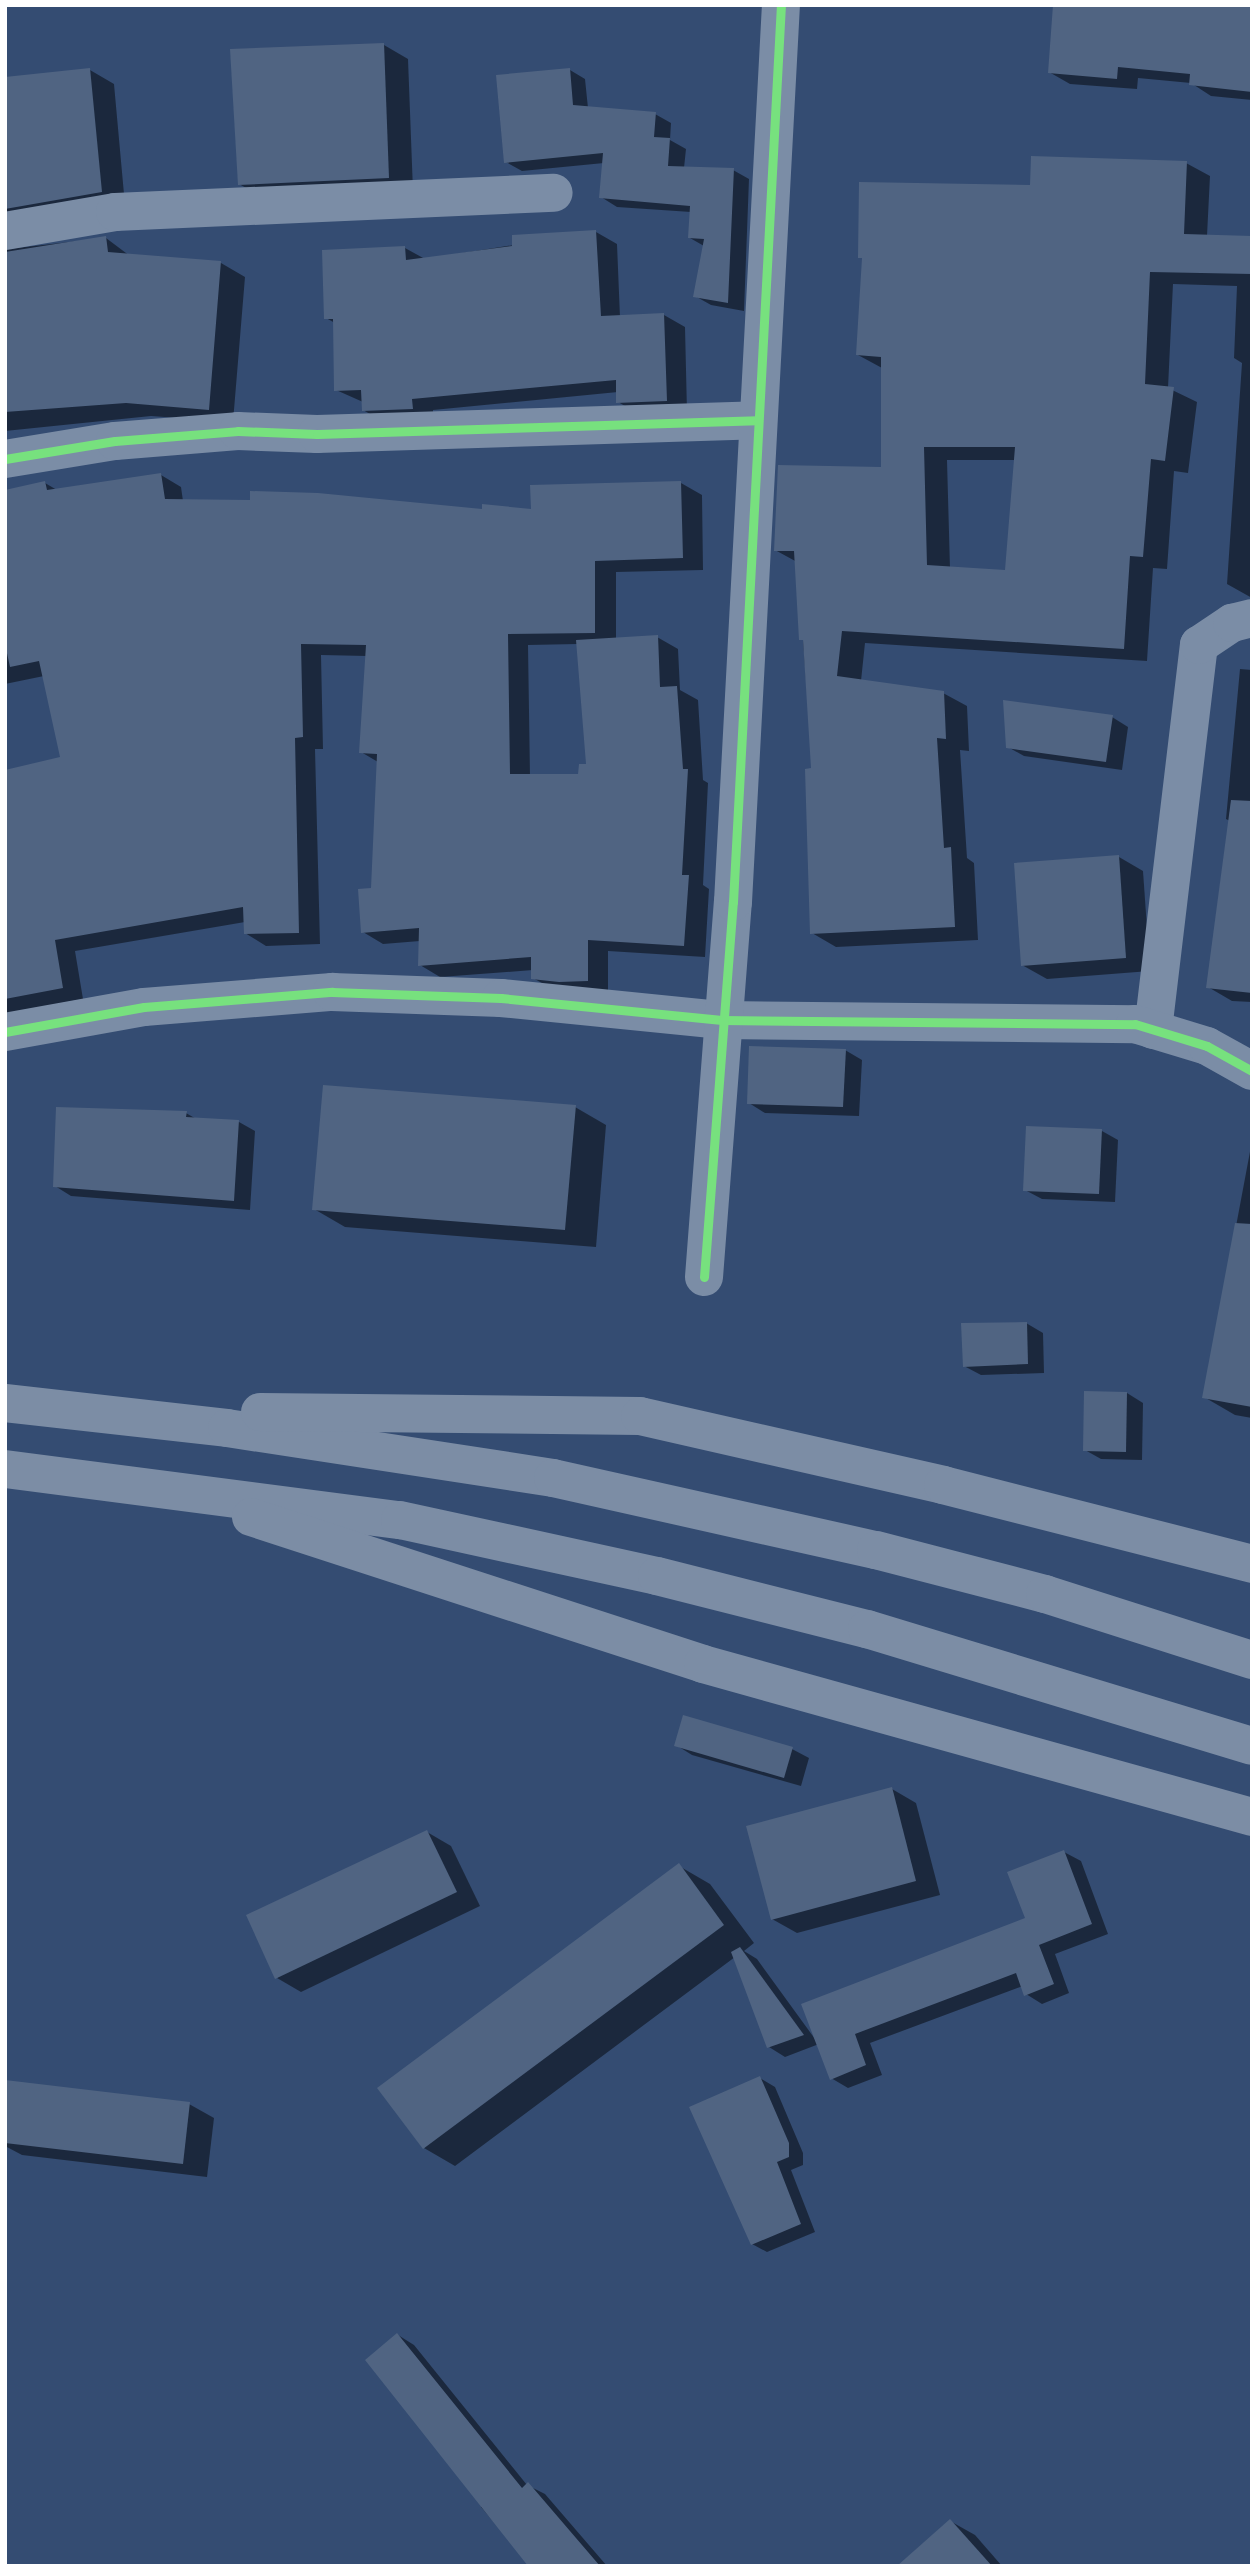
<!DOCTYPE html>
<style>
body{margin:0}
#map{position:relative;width:1257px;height:2571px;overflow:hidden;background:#344c72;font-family:"Noto Sans",sans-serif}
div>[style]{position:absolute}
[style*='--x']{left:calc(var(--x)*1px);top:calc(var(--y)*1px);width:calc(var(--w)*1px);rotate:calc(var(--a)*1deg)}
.shadow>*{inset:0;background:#0007}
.building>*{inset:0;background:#506482}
.minor>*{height:38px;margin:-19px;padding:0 19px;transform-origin:19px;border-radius:19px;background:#7b8da6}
.highway>*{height:38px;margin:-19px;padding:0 19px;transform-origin:19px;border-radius:19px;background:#7c8da5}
.cycleway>*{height:9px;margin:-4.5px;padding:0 4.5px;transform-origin:4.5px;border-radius:4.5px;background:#77e17e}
span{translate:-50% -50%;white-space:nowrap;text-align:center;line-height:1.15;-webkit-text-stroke:7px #1b468b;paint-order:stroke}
.frame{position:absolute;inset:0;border:7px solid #fff;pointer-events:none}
</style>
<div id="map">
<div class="shadow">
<i style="clip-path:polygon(1252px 5px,1252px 100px,1211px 96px,1191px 83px,1138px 78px,1137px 89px,1070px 84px,1049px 72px)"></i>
<i style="clip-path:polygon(384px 45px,408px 59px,413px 191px,264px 198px,239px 184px)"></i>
<i style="clip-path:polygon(90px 70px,114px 84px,125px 205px,7px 249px,106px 238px,130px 256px,221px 263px,245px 277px,233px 422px,151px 416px,5px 431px,5px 88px)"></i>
<i style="clip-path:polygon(570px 70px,585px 79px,588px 108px,655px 114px,671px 123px,670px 140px,686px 149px,684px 168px,733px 170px,749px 179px,744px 311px,711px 305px,695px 296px,704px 246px,690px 238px,691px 212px,617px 207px,601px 197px,604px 163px,522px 171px,506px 162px)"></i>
<i style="clip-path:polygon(evenodd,1186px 163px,1210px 176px,1207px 236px,1252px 237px,1252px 598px,1227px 584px,1242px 363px,1234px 358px,1237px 286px,1173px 284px,1168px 388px,1197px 402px,1188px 473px,1174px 471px,1167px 569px,1153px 568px,1147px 661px,865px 643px,861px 681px,943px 693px,967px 706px,969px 751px,960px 750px,967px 858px,974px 863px,978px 940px,836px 947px,812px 933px,813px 770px,797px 562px,775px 550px,882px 469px,882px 368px,858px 355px,1031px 187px,1186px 163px,947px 460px,1016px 460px,1007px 572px,950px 568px,947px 460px)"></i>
<i style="clip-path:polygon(596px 232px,617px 244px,620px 317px,664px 315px,685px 327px,687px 412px,639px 414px,618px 402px,618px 392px,433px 410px,433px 420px,384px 422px,363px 410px,363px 402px,336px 390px,335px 323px,326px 318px,405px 248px,425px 259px)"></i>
<i style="clip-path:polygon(evenodd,161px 475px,181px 487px,183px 501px,533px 511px,681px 483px,702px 495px,703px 570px,616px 572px,616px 639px,657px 637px,678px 649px,680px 690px,698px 700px,703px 780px,708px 783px,703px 885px,709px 889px,705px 957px,608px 951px,608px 993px,554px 990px,533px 978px,533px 970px,440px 977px,420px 965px,420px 941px,383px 944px,363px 932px,373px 890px,378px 762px,361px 752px,367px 656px,321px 655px,323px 749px,315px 749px,320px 944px,266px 946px,245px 933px,245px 922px,75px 951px,83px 999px,5px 1014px,5px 772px,62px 759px,44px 676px,5px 684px,5px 491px,45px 483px,57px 490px,161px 475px,578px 644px,588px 766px,580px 776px,530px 776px,528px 645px,578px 644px)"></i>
<i style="clip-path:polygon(1240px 669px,1252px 670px,1252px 1002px,1232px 1001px,1208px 987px,1230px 821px,1226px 819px)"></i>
<i style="clip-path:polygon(1112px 717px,1128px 727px,1122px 770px,1024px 756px,1008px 747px)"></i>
<i style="clip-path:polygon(1119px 857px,1143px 871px,1150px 971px,1047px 979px,1022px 965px)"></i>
<i style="clip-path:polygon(845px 1050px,862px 1060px,859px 1116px,765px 1113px,749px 1103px)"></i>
<i style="clip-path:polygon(575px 1107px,606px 1125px,596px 1247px,345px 1227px,314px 1209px)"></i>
<i style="clip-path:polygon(186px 1113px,198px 1120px,239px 1122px,255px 1131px,250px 1210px,71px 1196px,55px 1186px)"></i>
<i style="clip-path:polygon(1102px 1131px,1118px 1140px,1115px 1202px,1042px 1199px,1025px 1190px)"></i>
<i style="clip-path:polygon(1252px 1141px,1252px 1418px,1235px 1415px,1204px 1397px)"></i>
<i style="clip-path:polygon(1026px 1323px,1043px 1333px,1044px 1373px,981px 1375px,964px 1366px)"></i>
<i style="clip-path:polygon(1127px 1393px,1143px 1403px,1142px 1460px,1101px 1459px,1085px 1450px)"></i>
<i style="clip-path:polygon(676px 1745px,792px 1749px,809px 1758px,801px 1786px,692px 1755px)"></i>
<i style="clip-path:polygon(892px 1789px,916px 1803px,940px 1895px,797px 1933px,772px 1919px)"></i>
<i style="clip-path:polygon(427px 1832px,451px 1846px,480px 1906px,301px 1992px,277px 1978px)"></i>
<i style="clip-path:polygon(1064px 1852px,1081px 1861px,1108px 1934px,1055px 1954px,1069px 1993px,1042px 2004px,1026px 1994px,1023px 1986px,870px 2043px,882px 2075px,848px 2088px,831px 2078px,819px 2044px,785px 2057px,769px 2047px,735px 1957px,455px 2166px,424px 2148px,679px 1866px,710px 1884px,754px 1943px,744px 1951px,757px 1959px,815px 2039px,1027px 1919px)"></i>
<i style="clip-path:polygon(760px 2078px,775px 2087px,803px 2153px,803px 2165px,791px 2170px,815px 2232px,767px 2252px,752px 2244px)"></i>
<i style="clip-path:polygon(5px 2082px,189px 2104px,214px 2118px,207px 2177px,22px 2155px,5px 2146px)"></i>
<i style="clip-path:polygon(398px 2335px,414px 2345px,527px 2485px,545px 2494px,607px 2566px,531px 2566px,481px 2507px,485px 2504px)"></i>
<i style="clip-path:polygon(950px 2521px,975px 2535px,1002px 2566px,900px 2566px)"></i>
</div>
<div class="building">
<i style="clip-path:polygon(1053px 5px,1252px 5px,1252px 92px,1189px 85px,1190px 74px,1118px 67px,1117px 79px,1048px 73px)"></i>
<i style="clip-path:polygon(384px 43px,389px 178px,238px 185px,230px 49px)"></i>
<i style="clip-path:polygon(90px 68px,102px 192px,5px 209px,5px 77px)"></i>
<i style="clip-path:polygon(570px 68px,573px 105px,656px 112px,654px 137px,670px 138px,668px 166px,734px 168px,728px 303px,693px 297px,704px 239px,688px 238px,690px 206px,599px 198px,603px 153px,504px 163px,496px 75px)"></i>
<i style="clip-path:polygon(evenodd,1031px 156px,1187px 161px,1184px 234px,1252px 236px,1252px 274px,1150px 272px,1145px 384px,1174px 387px,1165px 461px,1151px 459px,1143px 557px,1130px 556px,1124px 649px,842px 631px,837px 676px,944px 691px,946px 739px,937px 738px,944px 848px,951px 847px,955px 927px,810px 934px,805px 769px,811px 768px,803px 640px,799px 640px,794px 551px,774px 551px,778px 465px,881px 467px,881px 357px,856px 355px,862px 258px,858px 258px,859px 182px,1030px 185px,1031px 156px,924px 447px,1015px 447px,1005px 570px,927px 565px,924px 447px)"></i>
<i style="clip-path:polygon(596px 230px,601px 316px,664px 313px,667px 401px,616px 403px,616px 380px,412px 399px,413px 409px,362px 411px,361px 390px,334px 391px,333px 319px,324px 319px,322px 250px,405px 246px,406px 260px,512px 246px,512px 235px)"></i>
<i style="clip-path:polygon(106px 236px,108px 252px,221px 261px,209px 410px,126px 403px,5px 412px,5px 252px)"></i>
<i style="clip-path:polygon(161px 473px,165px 499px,250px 500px,250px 491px,318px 493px,482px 509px,482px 504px,531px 509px,530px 485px,681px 481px,683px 558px,595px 561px,595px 633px,508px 634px,510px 774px,578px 774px,579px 764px,586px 764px,576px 640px,658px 635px,660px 687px,677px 686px,683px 769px,688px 769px,682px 875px,689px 875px,684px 946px,588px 940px,588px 981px,559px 982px,531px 979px,531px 957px,418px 966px,419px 928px,361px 933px,358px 889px,371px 888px,377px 754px,359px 753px,366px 645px,301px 644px,303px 737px,295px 738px,299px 933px,244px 934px,243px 907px,55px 940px,63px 988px,5px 999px,5px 770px,60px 757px,39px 661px,10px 667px,5px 644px,5px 490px,45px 481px,47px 490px)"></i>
<i style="clip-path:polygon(1003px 700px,1113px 715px,1106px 762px,1006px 748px)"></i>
<i style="clip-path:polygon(1231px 800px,1252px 801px,1252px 993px,1206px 988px)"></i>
<i style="clip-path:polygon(1119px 855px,1126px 958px,1021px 966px,1014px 863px)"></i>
<i style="clip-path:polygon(749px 1046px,846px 1049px,843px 1107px,747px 1104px)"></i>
<i style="clip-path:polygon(323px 1085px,576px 1105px,565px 1230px,312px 1210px)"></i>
<i style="clip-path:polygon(56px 1107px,187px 1111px,186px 1117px,239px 1120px,234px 1201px,53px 1187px)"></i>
<i style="clip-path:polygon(1026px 1126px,1102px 1129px,1099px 1194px,1023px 1191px)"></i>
<i style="clip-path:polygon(1235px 1223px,1252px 1224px,1252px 1407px,1202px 1398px)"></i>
<i style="clip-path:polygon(1027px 1322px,1028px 1364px,963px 1367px,961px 1323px)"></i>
<i style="clip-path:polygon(1084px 1391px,1127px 1392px,1126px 1452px,1083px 1451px)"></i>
<i style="clip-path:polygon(683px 1715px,793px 1747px,784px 1778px,674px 1746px)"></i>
<i style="clip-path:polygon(892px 1787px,916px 1881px,771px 1920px,746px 1826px)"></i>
<i style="clip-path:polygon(427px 1830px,457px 1892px,275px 1979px,246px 1915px)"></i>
<i style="clip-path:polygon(1064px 1850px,1092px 1924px,1039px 1945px,1054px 1984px,1024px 1996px,1016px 1973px,855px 2034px,866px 2065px,830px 2080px,801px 2004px,1025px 1918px,1007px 1872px)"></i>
<i style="clip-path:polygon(679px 1863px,724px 1925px,423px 2149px,377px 2088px)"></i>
<i style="clip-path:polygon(740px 1947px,804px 2035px,767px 2048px,731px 1952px)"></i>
<i style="clip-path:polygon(760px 2076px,789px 2143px,789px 2157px,777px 2162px,801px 2224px,751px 2245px,689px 2107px)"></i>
<i style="clip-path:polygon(5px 2080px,190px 2102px,183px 2164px,5px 2143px)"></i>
<i style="clip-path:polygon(397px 2333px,522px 2488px,528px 2482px,600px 2566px,528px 2566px,365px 2360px)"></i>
<i style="clip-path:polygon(950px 2519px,992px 2566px,897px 2566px)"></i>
</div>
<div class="minor">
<i style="--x:5;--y:231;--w:112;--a:-9.8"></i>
<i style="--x:115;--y:212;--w:439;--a:-2.5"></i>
<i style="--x:5;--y:459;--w:111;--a:-9.3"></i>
<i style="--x:115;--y:441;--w:123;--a:-4.6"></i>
<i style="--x:238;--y:431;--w:79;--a:2.2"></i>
<i style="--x:317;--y:434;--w:440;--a:-1.8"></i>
<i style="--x:1153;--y:1030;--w:388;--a:-83.2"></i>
<i style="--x:1199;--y:645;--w:40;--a:-34"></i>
<i style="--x:1232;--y:623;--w:21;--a:-14"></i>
<i style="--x:5;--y:1032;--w:141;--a:-10.2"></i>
<i style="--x:144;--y:1007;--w:189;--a:-4.6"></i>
<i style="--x:332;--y:992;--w:169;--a:2"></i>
<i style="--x:501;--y:998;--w:222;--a:5.7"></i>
<i style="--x:722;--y:1020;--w:413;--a:0.6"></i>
<i style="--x:1135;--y:1024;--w:75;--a:17"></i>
<i style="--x:1207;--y:1046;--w:51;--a:29.1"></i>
<i style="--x:704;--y:1277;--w:376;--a:-85.6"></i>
<i style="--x:733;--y:902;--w:898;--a:-86.94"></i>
</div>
<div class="highway">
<i style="--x:5;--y:1403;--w:223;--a:6.4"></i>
<i style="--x:227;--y:1428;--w:330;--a:8.7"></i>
<i style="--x:553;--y:1478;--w:331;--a:12.6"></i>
<i style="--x:876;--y:1550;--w:175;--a:14.6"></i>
<i style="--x:1045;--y:1594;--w:217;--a:17.7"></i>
<i style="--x:260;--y:1412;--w:380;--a:0.6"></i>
<i style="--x:640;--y:1416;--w:311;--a:12.8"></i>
<i style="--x:943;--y:1485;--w:319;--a:14.3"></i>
<i style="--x:5;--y:1469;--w:398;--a:7.4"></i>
<i style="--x:400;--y:1520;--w:263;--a:12.3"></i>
<i style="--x:657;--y:1576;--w:217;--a:14.2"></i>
<i style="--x:867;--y:1629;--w:402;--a:16.9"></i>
<i style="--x:251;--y:1517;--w:475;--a:18"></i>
<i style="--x:703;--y:1664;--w:570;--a:15.57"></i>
</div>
<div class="cycleway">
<i style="--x:5;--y:459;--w:111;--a:-9.3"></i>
<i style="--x:115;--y:441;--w:123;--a:-4.6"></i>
<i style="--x:238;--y:431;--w:79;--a:2.2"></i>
<i style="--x:317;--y:434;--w:440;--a:-1.8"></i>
<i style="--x:5;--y:1032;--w:141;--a:-10.2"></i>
<i style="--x:144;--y:1007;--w:189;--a:-4.6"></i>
<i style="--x:332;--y:992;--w:169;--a:2"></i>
<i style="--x:501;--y:998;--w:222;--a:5.7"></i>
<i style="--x:722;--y:1020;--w:413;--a:0.6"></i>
<i style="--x:1135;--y:1024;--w:75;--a:17"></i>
<i style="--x:1207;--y:1046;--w:51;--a:29.1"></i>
<i style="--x:704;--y:1277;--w:376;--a:-85.6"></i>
<i style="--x:733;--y:902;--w:898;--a:-86.94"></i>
</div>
<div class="frame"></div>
</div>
